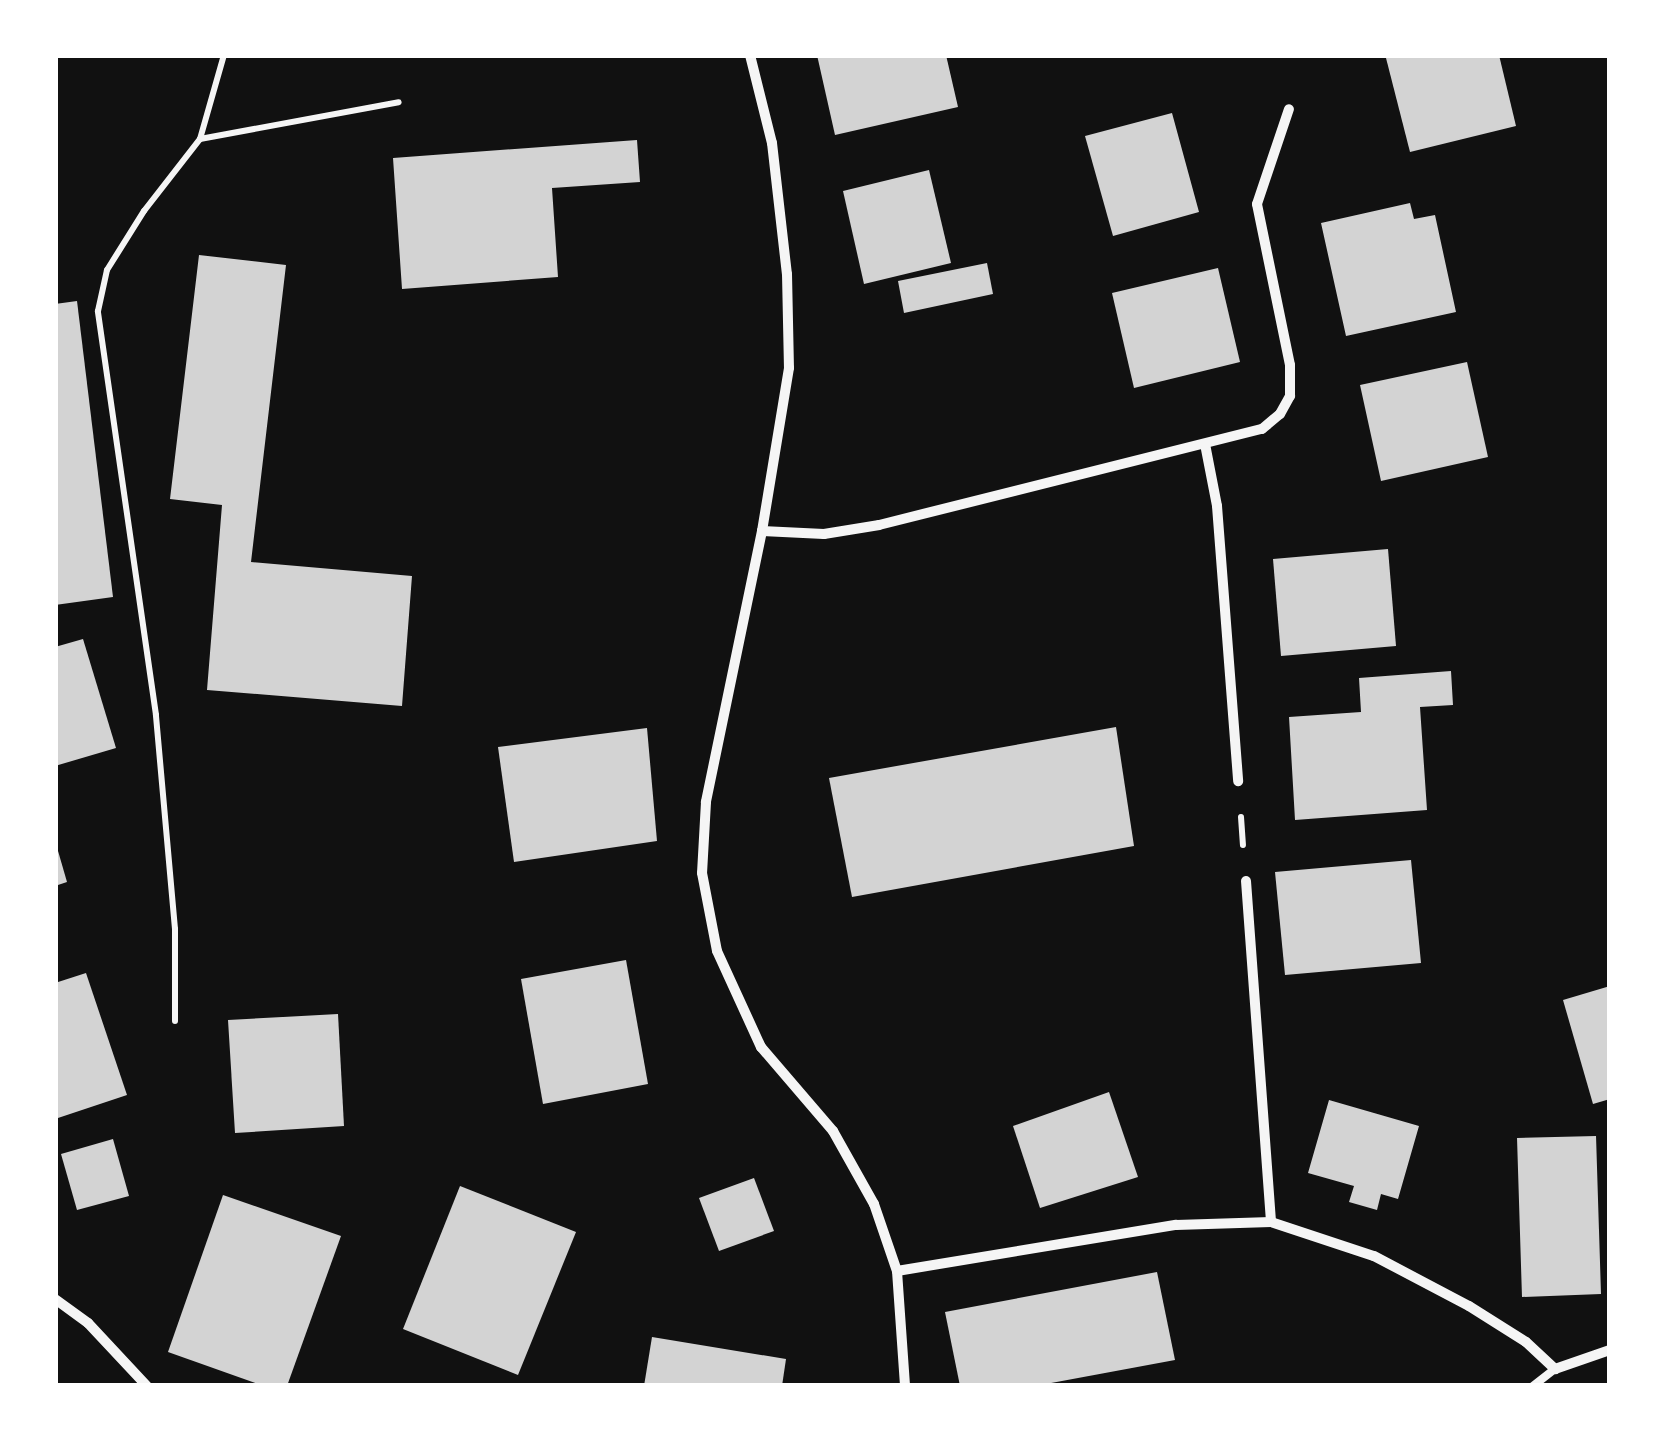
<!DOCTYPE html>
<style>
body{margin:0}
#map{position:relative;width:1665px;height:1441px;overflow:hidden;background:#111;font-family:"Fira Sans",sans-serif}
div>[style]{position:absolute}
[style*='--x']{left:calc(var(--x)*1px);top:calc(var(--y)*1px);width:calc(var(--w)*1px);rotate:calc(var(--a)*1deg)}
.building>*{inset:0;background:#d3d3d3}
.path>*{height:6px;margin:-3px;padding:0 3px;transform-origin:3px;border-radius:3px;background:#f5f5f5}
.service>*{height:8px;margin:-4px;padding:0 4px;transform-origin:4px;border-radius:4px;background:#f5f5f5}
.minor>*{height:10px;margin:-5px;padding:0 5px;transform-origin:5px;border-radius:5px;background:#f5f5f5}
span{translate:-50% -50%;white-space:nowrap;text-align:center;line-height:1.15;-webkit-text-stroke:9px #fff;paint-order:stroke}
.frame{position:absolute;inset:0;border:58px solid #fff;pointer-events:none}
</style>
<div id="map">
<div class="building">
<i style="clip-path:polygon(817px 55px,946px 55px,958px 107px,835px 135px)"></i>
<i style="clip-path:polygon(1397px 55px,1499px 55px,1516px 126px,1410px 152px,1386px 58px)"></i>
<i style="clip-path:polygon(1172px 113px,1199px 212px,1113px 236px,1085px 136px)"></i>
<i style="clip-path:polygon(637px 140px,640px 182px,552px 188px,558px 277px,402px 289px,393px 158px)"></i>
<i style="clip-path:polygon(929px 170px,951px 263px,864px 284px,843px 191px)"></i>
<i style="clip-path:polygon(1410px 203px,1414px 219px,1435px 215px,1456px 312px,1346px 336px,1321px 223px)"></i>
<i style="clip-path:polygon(199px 255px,286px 265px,251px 562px,412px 576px,402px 706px,207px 690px,222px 505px,170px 499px)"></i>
<i style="clip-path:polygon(987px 263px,993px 294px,904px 313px,898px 281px)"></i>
<i style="clip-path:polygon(1218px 268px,1240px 362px,1134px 388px,1112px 293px)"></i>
<i style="clip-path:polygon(77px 301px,113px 597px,55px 605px,55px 304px)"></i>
<i style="clip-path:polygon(1467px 362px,1488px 457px,1381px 481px,1360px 385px)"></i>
<i style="clip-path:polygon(1388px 549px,1396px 646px,1281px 656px,1273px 559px)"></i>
<i style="clip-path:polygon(83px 639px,116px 748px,55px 766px,55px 647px)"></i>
<i style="clip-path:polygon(1451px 671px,1453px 705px,1420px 707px,1427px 810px,1295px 820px,1289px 717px,1361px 712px,1359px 678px)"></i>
<i style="clip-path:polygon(1116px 727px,1134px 846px,852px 897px,829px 778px)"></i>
<i style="clip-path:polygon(647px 728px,657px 841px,514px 862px,498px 747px)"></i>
<i style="clip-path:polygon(56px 844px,67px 882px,55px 886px,55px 845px)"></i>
<i style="clip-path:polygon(1411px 860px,1421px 963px,1285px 975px,1275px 872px)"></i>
<i style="clip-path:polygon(626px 960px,648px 1084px,543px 1104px,521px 979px)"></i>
<i style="clip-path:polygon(86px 973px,127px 1095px,55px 1119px,55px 983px)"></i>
<i style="clip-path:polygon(1610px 986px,1610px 1099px,1593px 1104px,1563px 1000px)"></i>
<i style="clip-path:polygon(338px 1014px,344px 1126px,235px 1133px,228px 1020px)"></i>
<i style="clip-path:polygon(1109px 1092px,1138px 1177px,1040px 1208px,1013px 1126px)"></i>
<i style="clip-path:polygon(1329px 1100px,1419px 1126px,1398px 1199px,1381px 1194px,1377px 1210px,1349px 1202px,1354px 1186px,1308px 1173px)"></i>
<i style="clip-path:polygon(1596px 1136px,1601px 1294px,1522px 1297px,1517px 1138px)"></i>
<i style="clip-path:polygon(113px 1139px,129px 1196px,77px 1210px,61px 1154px)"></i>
<i style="clip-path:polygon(754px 1178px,774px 1231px,719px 1251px,699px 1198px)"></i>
<i style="clip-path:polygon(460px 1186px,576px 1232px,518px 1375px,403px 1329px)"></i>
<i style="clip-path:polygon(223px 1195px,341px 1236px,287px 1386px,264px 1386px,168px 1352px)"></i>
<i style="clip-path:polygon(1157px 1272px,1175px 1360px,1035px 1386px,960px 1386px,945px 1312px)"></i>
<i style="clip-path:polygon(652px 1337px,786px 1359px,782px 1386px,644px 1386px)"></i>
</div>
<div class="path">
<i style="--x:200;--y:139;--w:202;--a:-10.5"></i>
<i style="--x:1241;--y:817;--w:28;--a:86"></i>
<i style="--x:175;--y:1021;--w:92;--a:-90"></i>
<i style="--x:175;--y:929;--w:215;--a:-95.1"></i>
<i style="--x:156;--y:715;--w:408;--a:-98.2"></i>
<i style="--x:98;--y:311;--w:42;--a:-77.6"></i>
<i style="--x:107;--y:270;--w:70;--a:-57.9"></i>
<i style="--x:144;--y:211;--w:91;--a:-52.1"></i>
<i style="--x:200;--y:139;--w:87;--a:-74.1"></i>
</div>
<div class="service">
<i style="--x:1533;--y:1386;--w:28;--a:-38"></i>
</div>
<div class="minor">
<i style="--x:750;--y:55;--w:91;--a:76"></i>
<i style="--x:772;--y:143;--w:132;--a:83.5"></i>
<i style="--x:787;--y:274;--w:94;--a:88.8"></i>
<i style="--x:789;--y:368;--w:165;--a:99.4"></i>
<i style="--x:762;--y:531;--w:277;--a:101.7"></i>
<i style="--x:706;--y:802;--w:71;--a:93.2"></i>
<i style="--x:702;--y:873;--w:79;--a:79.1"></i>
<i style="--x:717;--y:951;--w:106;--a:65.4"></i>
<i style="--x:761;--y:1047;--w:111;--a:49.4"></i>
<i style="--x:833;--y:1131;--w:84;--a:60.7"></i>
<i style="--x:874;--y:1204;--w:71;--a:71.1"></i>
<i style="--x:897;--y:1271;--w:115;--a:86"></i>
<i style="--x:1205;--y:444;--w:63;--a:79"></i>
<i style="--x:1217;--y:506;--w:276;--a:85.6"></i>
<i style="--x:762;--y:531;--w:62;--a:2.8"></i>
<i style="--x:824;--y:534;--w:56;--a:-9.3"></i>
<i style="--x:879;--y:525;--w:395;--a:-14.1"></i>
<i style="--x:1262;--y:429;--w:23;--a:-40"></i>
<i style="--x:1280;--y:414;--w:21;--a:-61"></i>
<i style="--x:1290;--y:396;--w:31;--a:-90"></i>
<i style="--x:1290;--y:365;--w:164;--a:-101.6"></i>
<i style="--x:1257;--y:204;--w:100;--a:-71.4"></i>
<i style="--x:1246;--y:881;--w:342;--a:85.8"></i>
<i style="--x:897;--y:1271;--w:283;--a:-9.4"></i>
<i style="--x:1176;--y:1225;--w:95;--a:-1.8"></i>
<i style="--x:1271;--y:1222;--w:108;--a:18.3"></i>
<i style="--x:1374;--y:1256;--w:107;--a:27.8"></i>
<i style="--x:1469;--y:1306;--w:67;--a:32.3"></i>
<i style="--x:1526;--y:1342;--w:40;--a:43"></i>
<i style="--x:1555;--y:1369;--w:58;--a:-19.1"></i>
<i style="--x:55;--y:1299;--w:41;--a:36"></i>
<i style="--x:88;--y:1323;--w:86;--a:46.9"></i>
</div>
<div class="frame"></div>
</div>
